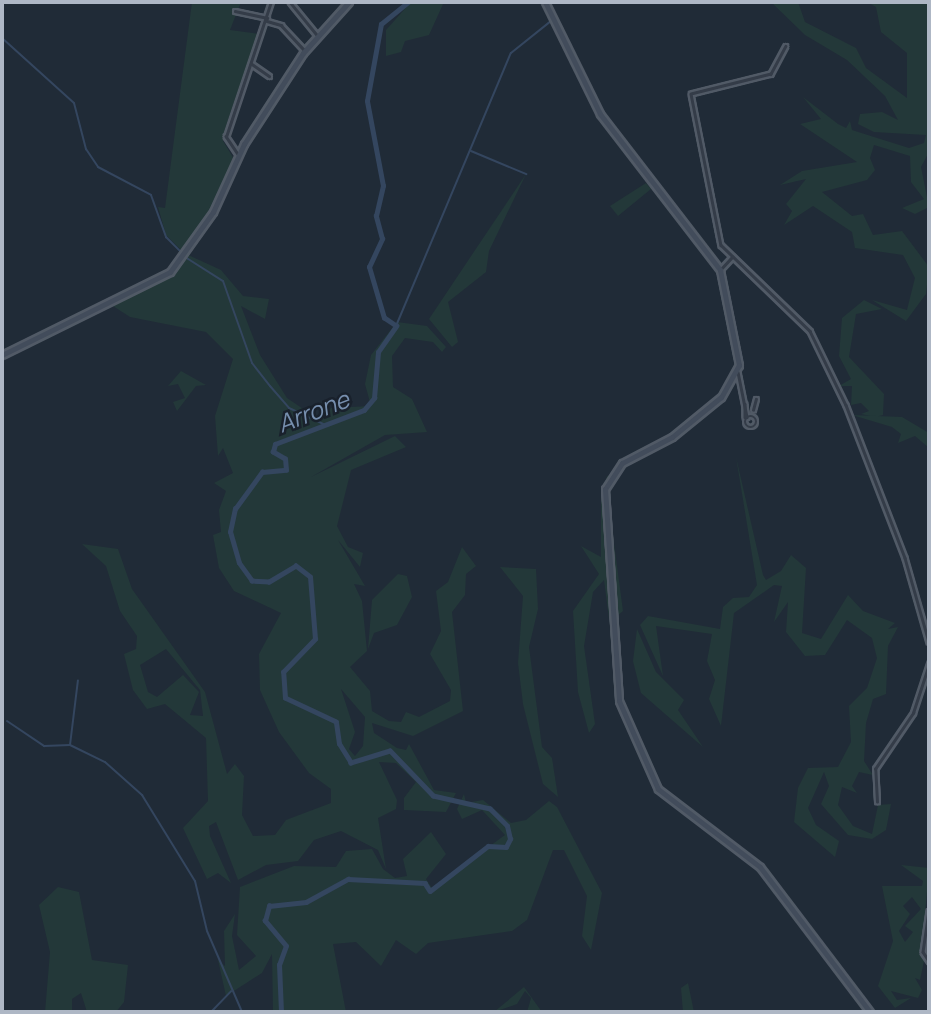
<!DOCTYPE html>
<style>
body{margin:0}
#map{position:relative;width:931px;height:1014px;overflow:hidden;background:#202b37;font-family:Manrope,sans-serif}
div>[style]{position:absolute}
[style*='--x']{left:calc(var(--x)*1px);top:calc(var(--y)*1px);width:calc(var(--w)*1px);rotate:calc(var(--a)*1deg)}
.green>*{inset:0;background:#233839}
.stream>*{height:2px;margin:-1px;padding:0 1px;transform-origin:1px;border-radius:1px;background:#34465f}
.river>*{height:4.5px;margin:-2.25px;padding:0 2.25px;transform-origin:2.25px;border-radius:2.25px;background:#34465f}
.roads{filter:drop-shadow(2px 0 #515a66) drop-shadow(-2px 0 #515a66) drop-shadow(0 2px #515a66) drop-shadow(0 -2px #515a66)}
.street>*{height:2.5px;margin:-1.25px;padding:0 1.25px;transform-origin:1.25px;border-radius:1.25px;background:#343c48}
.street>.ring{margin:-1.25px;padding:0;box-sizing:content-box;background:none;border:2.5px solid #343c48;border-radius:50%}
.secondary>*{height:5px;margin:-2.5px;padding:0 2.5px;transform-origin:2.5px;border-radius:2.5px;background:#424c5b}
span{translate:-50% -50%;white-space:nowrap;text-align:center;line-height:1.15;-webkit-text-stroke:5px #19212c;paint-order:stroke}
.water-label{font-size:24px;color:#768ead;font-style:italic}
.frame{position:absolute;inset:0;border:4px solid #aeb7c5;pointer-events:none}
</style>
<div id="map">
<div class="green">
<i style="clip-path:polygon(192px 2px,241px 2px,230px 30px,260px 34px,223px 141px,234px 159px,208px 214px,181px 250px,166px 235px,158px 207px,165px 208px)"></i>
<i style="clip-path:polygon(411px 2px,444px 2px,429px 35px,405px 41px,401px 52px,386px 56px,386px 30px)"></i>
<i style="clip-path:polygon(771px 2px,798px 2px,805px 22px,856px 48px,866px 68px,907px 98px,907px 53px,881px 32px,876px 7px,867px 2px,929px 2px,929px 152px,921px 167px,929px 207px,915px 214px,902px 208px,924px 199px,911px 182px,910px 156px,874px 145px,870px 158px,875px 170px,867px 180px,822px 192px,852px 216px,863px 214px,873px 235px,902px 231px,929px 267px,926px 294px,906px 321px,872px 300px,907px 310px,915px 278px,903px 255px,855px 248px,852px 232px,813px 206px,784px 225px,792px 211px,786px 204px,806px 179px,780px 185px,802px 171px,857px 162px,800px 124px,821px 119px,803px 97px,838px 124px,846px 128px,850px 121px,852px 130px,874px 137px,909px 148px,924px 143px,926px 135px,874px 132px,858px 124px,860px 114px,882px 112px,898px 120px,885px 96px,847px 60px,805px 35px)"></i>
<i style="clip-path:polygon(526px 174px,489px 251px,486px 272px,448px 302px,458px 342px,452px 347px,429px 319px)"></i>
<i style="clip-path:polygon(646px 183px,651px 189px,618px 216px,610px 206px)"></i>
<i style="clip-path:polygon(evenodd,186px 254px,221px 270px,243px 296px,269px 299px,265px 319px,241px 306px,260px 355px,287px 398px,318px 419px,331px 408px,371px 406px,365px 384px,371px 355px,397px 322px,427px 326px,446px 347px,442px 352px,433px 342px,405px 338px,392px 356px,393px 387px,412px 399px,427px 432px,385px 435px,311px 477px,395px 436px,406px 447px,351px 470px,337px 526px,348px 547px,363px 553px,360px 567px,338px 540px,365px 586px,354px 584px,362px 601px,367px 651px,350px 667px,370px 691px,372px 711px,389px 721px,401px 722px,406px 712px,419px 717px,450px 701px,451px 690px,430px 654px,441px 631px,436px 591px,448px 582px,462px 547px,476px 566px,466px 574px,465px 595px,452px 612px,463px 711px,413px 736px,372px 723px,374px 733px,397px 748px,406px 750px,409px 744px,434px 790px,456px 793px,446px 812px,404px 810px,404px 798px,416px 782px,396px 763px,379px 762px,397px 800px,396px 809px,378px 818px,386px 869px,378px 850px,341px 831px,314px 840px,298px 861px,266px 865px,238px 880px,216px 822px,209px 826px,210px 836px,231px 883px,218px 873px,207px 879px,183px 828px,208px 801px,206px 738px,165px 704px,147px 709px,133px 690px,124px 654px,136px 649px,137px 636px,120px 611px,106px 566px,82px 544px,118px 549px,132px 589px,205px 692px,227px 774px,235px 764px,244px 776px,242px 815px,253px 836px,275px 835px,286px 820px,331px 803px,331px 789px,309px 773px,279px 732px,260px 690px,259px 654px,281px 613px,234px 591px,219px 568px,213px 535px,221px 532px,219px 510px,226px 491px,214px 483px,233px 473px,223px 448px,218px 456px,215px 416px,233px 359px,206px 332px,130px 317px,113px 306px,164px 280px,186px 254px,166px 649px,200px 690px,203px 716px,190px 715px,199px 692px,183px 675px,157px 697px,148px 692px,140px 665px,166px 649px,186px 254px,341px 689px,365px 717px,363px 746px,355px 756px,349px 749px,355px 732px,341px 689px)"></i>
<i style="clip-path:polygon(864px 300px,882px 309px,856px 314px,849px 357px,884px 394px,883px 415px,875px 417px,861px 414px,869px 411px,861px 403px,851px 405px,852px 386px,839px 386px,851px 379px,839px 356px,842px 318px)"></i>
<i style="clip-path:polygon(181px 371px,206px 385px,196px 386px,177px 411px,173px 402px,185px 398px,178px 384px,168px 386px)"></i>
<i style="clip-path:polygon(852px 415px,902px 417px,929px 433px,929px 448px,915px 436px,898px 443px,901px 434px,892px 427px)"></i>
<i style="clip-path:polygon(736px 457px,763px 575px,766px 580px,781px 571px,791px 555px,806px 568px,802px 633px,821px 639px,848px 595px,863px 611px,895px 623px,888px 629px,898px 627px,888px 646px,886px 694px,873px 699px,866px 723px,864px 761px,873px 775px,859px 772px,852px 786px,857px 793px,842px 787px,838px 805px,853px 826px,872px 834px,878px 805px,891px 804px,886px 830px,872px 839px,848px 835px,821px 804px,829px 786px,824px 772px,808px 808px,816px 825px,839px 841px,835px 857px,794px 822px,798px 788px,808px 768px,838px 767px,851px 742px,849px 706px,867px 688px,877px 658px,872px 638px,847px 620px,825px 655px,805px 656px,786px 632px,788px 602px,774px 622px,782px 586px,774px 585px,734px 613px,721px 726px,709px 699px,715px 680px,707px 661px,712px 634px,656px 626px,663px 676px,640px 625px,648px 616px,720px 629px,723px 607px,733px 598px,749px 597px,757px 585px)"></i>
<i style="clip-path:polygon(615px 475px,608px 498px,623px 611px,617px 616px,620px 690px,628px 715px,618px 688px,604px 580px,593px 592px,584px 646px,595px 724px,589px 733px,578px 692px,573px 611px,599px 574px,581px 546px,601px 557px,601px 495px,607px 476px)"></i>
<i style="clip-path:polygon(500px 567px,536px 569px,538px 609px,529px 647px,542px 747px,552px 758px,558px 797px,543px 784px,523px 704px,518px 663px,523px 596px)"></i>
<i style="clip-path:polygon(398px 574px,407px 576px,412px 597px,397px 625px,374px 633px,368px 649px,372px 600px)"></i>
<i style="clip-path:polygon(637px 629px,656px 672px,684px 700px,678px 710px,703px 747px,641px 693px,633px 661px)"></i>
<i style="clip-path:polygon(464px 794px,466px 803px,483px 800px,511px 823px,526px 820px,549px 801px,557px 807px,602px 893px,591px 950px,582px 936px,587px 896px,564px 850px,553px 850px,527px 920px,512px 931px,428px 943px,416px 954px,396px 940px,381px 966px,356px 942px,333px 944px,346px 1012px,273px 1012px,272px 954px,262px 973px,226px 996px,218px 960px,225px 966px,224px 931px,235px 914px,232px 936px,239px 970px,256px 956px,237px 935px,240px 887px,294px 866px,336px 867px,346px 851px,372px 849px,383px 869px,395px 878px,407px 876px,403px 859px,431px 832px,446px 854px,426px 879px,432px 888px,505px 835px,482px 810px,462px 819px,457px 809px)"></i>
<i style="clip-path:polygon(evenodd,901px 865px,929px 868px,922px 950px,922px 955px,926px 959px,924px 934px,929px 914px,929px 963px,924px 961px,920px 980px,915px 978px,922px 990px,918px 998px,891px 991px,897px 1000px,911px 998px,895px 1008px,878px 986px,893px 941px,882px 886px,922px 886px,923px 881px,901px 865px,912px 897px,921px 909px,905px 926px,913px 932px,905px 942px,899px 931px,910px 914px,903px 906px,912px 897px)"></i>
<i style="clip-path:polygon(58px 887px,79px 892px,92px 960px,128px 965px,124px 1002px,116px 1012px,87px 1012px,81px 993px,72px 999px,72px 1012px,45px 1012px,50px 952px,39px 905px)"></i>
<i style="clip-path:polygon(688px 983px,694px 1012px,683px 1012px,681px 988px)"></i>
<i style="clip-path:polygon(524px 987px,542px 1012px,527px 1012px,531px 998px,525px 991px,517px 1004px,494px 1012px)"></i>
</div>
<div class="stream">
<i style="--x:2;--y:38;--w:97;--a:42.1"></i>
<i style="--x:74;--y:103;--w:48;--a:75.4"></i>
<i style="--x:86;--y:149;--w:22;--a:56"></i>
<i style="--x:98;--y:167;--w:60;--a:27.8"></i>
<i style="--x:151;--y:195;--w:45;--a:70.3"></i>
<i style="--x:166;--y:237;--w:21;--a:45"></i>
<i style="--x:471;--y:151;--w:60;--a:22.7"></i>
<i style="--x:185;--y:257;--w:45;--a:32.3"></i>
<i style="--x:223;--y:281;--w:87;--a:70.5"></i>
<i style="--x:252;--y:363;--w:29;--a:52"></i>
<i style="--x:270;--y:386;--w:29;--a:49"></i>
<i style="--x:289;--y:408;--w:40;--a:25"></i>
<i style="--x:396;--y:326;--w:296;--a:-67.2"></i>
<i style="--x:511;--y:53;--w:51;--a:-38.7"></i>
<i style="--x:7;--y:721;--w:45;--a:34"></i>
<i style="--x:44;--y:746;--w:26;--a:-2"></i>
<i style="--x:70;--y:745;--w:39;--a:26"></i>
<i style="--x:105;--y:762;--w:50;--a:41.7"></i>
<i style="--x:142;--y:795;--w:101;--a:58.4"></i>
<i style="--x:195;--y:881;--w:51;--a:76.5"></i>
<i style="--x:207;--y:931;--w:88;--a:66.6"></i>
<i style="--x:70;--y:745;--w:65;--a:-83"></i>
<i style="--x:211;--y:1012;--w:29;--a:-46"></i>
</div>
<div class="river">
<i style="--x:281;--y:1012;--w:47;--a:-92.4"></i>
<i style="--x:279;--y:965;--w:20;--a:-70"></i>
<i style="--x:286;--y:946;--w:33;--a:-130"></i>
<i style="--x:265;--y:921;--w:16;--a:-75"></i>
<i style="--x:269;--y:906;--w:37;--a:-6"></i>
<i style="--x:306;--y:902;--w:48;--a:-28.7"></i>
<i style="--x:348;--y:879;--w:77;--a:3"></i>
<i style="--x:425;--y:883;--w:9;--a:58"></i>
<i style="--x:430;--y:891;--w:73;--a:-37.8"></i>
<i style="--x:488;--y:846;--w:18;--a:3"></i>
<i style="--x:506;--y:847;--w:9;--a:-63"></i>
<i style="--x:510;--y:839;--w:13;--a:-103"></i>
<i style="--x:507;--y:826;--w:24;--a:-135"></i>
<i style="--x:490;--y:809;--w:58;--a:-167.2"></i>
<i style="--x:433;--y:796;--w:62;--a:-133.7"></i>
<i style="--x:390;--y:751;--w:41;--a:162.9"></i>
<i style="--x:351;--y:763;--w:22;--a:-122"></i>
<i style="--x:339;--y:744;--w:22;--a:-98"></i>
<i style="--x:336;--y:722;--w:56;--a:-154.8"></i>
<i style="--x:285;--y:698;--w:26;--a:-94"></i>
<i style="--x:283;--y:672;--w:46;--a:-45.9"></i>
<i style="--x:315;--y:639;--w:62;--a:-94.6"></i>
<i style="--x:310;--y:577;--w:18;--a:-142"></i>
<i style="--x:296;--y:566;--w:31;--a:149"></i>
<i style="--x:269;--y:582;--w:17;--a:-177"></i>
<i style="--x:252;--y:581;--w:22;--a:-126"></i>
<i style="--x:239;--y:563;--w:32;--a:-106"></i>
<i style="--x:230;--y:532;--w:24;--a:-78"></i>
<i style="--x:235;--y:509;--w:46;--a:-53.9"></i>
<i style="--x:262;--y:472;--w:24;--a:-5"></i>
<i style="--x:286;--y:470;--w:11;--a:-95"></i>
<i style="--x:285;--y:459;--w:14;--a:-150"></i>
<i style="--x:273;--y:452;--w:8;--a:-76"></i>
<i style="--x:275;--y:444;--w:95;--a:-20.9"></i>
<i style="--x:364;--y:410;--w:16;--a:-50"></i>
<i style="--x:374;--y:398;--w:46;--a:-85"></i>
<i style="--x:378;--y:352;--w:32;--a:-55"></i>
<i style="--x:396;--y:326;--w:14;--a:-146"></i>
<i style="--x:384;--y:318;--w:53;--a:-106.4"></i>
<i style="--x:369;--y:267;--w:31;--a:-65"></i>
<i style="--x:382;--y:239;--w:24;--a:-105"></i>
<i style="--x:376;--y:216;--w:31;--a:-77"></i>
<i style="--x:383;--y:186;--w:86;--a:-100.7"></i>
<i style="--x:367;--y:101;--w:78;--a:-79.7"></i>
<i style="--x:381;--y:24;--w:35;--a:-39"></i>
</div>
<div class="roads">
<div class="street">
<i style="--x:290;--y:2;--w:43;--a:50.7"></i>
<i style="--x:235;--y:11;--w:33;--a:12"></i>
<i style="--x:267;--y:21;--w:15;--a:16"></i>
<i style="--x:281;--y:25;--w:35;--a:47"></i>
<i style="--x:786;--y:46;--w:32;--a:118"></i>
<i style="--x:771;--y:74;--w:82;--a:166"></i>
<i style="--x:691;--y:94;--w:154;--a:78.8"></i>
<i style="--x:721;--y:245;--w:124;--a:44"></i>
<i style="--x:810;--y:331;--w:82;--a:64.1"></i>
<i style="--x:846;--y:405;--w:164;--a:68.9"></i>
<i style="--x:905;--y:558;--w:87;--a:74.1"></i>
<i style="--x:252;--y:64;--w:21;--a:35"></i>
<i style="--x:238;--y:155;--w:22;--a:-124"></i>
<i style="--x:226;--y:137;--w:142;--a:-71.6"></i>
<i style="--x:720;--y:270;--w:18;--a:-47"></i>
<i style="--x:738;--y:372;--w:46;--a:78.7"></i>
<i style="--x:745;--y:404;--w:13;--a:90"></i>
<i style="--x:753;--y:410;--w:11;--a:-75"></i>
<i class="ring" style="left:745px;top:416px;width:9.5px;height:9.5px"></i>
<i style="--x:877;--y:802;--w:33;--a:-93"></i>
<i style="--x:875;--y:769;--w:68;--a:-55.8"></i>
<i style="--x:913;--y:713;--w:52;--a:-71.9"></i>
<i style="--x:929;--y:911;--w:41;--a:98.3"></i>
<i style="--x:923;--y:952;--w:11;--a:56"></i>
</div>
<div class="secondary">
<i style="--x:545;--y:2;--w:125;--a:63.8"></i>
<i style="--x:600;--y:114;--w:197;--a:52.4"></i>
<i style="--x:720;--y:270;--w:97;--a:78.7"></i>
<i style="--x:739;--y:365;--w:37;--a:119"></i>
<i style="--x:721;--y:397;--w:63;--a:140.8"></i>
<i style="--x:672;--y:437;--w:56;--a:152.5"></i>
<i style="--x:622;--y:463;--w:31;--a:123"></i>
<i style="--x:605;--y:489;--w:212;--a:86.2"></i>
<i style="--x:619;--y:701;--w:96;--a:66.1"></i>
<i style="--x:658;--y:789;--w:128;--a:37.4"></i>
<i style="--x:760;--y:867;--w:182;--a:52.8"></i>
<i style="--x:2;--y:355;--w:187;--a:-26.3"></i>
<i style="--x:170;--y:272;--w:74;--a:-54.4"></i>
<i style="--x:213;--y:212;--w:75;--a:-65.5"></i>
<i style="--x:244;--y:144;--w:108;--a:-57"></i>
<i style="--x:303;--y:53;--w:69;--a:-48"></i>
</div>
</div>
<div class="water-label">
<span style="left:313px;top:411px;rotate:-21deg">Arrone</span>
</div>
<div class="frame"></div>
</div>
